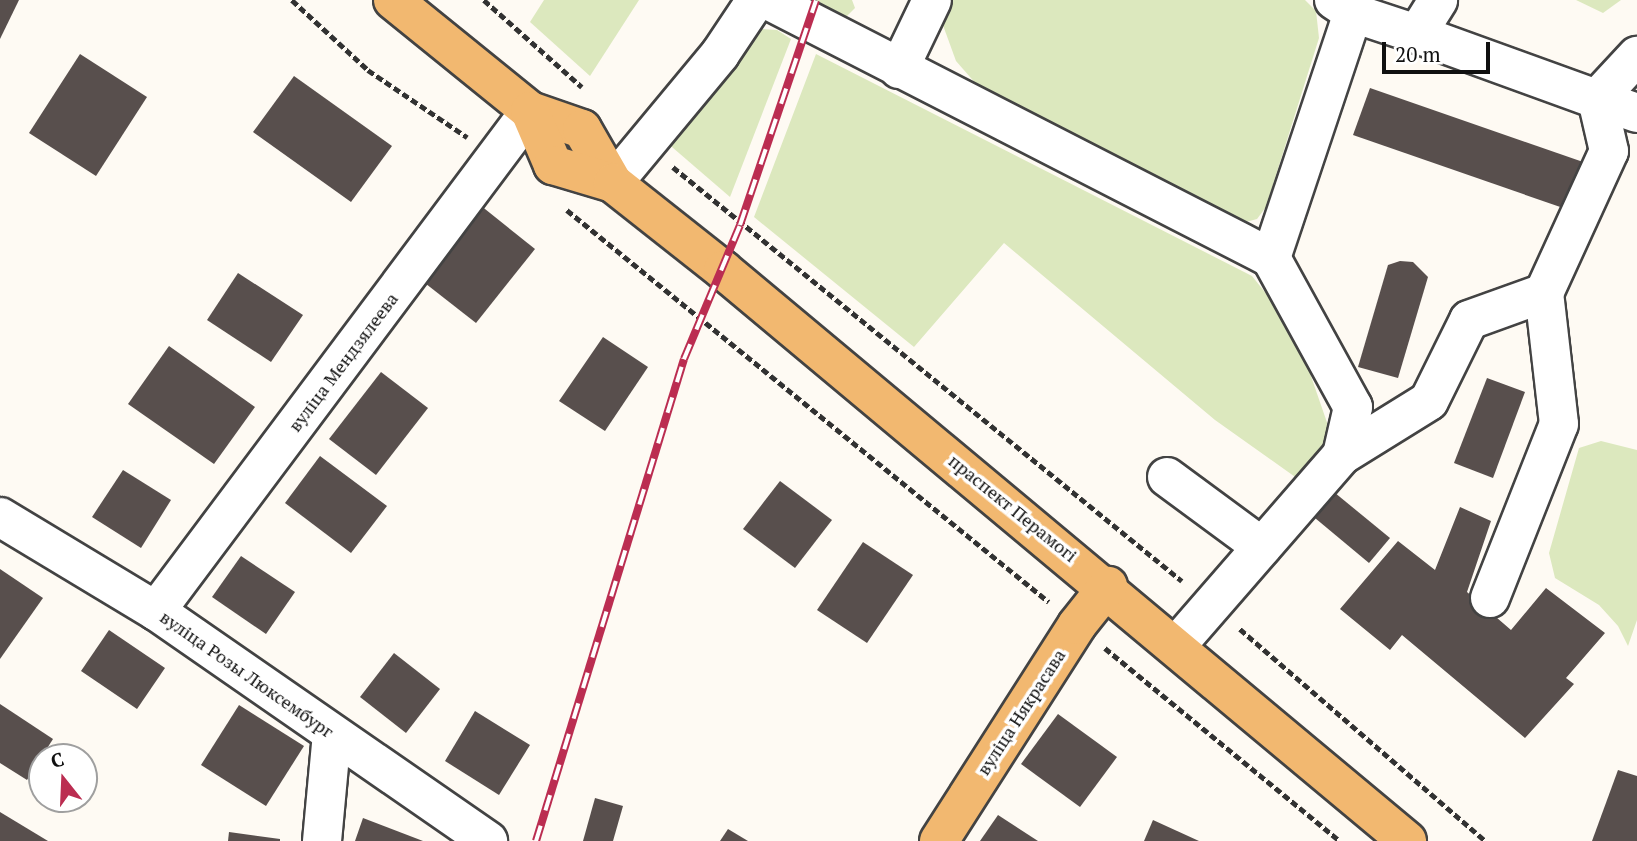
<!DOCTYPE html>
<meta charset="utf-8">
<style>
body{margin:0}
#map{position:relative;width:1637px;height:841px;overflow:hidden;background:#fefaf3;font-family:"PT Serif",serif}
div>[style]{position:absolute}
[style*='--x']{left:calc(var(--x)*1px);top:calc(var(--y)*1px);width:calc(var(--w)*1px);rotate:calc(var(--a)*1deg)}
.green>*{inset:0;background:#dce8be}
.building>*{inset:0;background:#584f4d}
.path>*{height:4.5px;margin-top:-2.25px;transform-origin:0;background:repeating-linear-gradient(90deg,#323232 0 7px,transparent 0 10.5px)}
.roads{filter:drop-shadow(2px 0 #434343) drop-shadow(-2px 0 #434343) drop-shadow(0 2px #434343) drop-shadow(0 -2px #434343)}
.minor>*{height:38px;margin:-19px;padding:0 19px;transform-origin:19px;border-radius:19px;background:#fff}
.major>*{height:38px;margin:-19px;padding:0 19px;transform-origin:19px;border-radius:19px;background:#f2b870}
.rail>*{height:8px;margin-top:-4px;transform-origin:0;background:repeating-linear-gradient(90deg,#fff 0 16px,#bb2d51 0 32px);box-sizing:border-box;border-block:2px solid #bb2d51}
span{translate:-50% -50%;white-space:nowrap;text-align:center;line-height:1.15;-webkit-text-stroke:7px #fff;paint-order:stroke}
.street-label{font-size:18px;color:#101010}
.north{position:absolute;left:28px;top:743px;width:70px;height:70px;box-sizing:border-box;background:#fff;border:2px solid #9f9f9f;border-radius:50%;rotate:342deg;font-size:19px;font-weight:700;line-height:28px;text-align:center;color:#101010}
.north::after{content:'';display:block;margin:auto;width:24px;height:32px;background:#bb2d51;clip-path:polygon(50% 0,100% 100%,50% 72%,0 100%)}
.scale{position:absolute;left:1382px;top:42px;width:108px;height:32px;box-sizing:border-box;border:4px solid #101010;border-top:0;padding-left:9px;font-size:21px;line-height:24px;white-space:nowrap;color:#101010;-webkit-text-stroke:5px #fff;paint-order:stroke}
</style>
<div id="map">
<div class="green">
<i style="clip-path:polygon(544px 0,639px 0,590px 76px,530px 22px)"></i>
<i style="clip-path:polygon(800px 0,852px 0,855px 8px,839px 24px)"></i>
<i style="clip-path:polygon(945px 0,1305px 0,1316px 11px,1319px 38px,1266px 207px,1257px 219px,1242px 223px,984px 93px,956px 61px,940px 17px)"></i>
<i style="clip-path:polygon(1576px 0,1621px 0,1603px 13px)"></i>
<i style="clip-path:polygon(762px 29px,777px 30px,791px 39px,730px 197px,665px 141px,746px 37px)"></i>
<i style="clip-path:polygon(816px 54px,1252px 276px,1295px 330px,1331px 434px,1298px 479px,1215px 420px,1004px 243px,914px 347px,754px 217px)"></i>
<i style="clip-path:polygon(1601px 441px,1637px 450px,1637px 620px,1628px 646px,1618px 626px,1599px 605px,1555px 578px,1549px 553px,1579px 448px)"></i>
</div>
<div class="building">
<i style="clip-path:polygon(0 0,19px 0,0 39px)"></i>
<i style="clip-path:polygon(80px 54px,147px 97px,96px 176px,29px 133px)"></i>
<i style="clip-path:polygon(294px 76px,392px 146px,351px 202px,253px 132px)"></i>
<i style="clip-path:polygon(1370px 88px,1586px 163px,1569px 210px,1353px 135px)"></i>
<i style="clip-path:polygon(480px 205px,535px 249px,476px 323px,421px 280px)"></i>
<i style="clip-path:polygon(1400px 261px,1413px 262px,1428px 277px,1398px 378px,1358px 367px,1388px 265px)"></i>
<i style="clip-path:polygon(238px 273px,303px 315px,271px 362px,207px 320px)"></i>
<i style="clip-path:polygon(603px 337px,648px 367px,605px 431px,559px 401px)"></i>
<i style="clip-path:polygon(169px 346px,255px 407px,214px 464px,128px 404px)"></i>
<i style="clip-path:polygon(381px 372px,428px 408px,376px 475px,329px 439px)"></i>
<i style="clip-path:polygon(1487px 378px,1525px 392px,1493px 478px,1454px 463px)"></i>
<i style="clip-path:polygon(320px 456px,387px 506px,351px 553px,285px 503px)"></i>
<i style="clip-path:polygon(123px 470px,171px 500px,141px 548px,92px 517px)"></i>
<i style="clip-path:polygon(780px 481px,832px 520px,795px 568px,743px 529px)"></i>
<i style="clip-path:polygon(1329px 488px,1390px 538px,1369px 563px,1309px 513px)"></i>
<i style="clip-path:polygon(1460px 507px,1491px 521px,1467px 592px,1511px 630px,1546px 588px,1605px 633px,1566px 678px,1574px 684px,1525px 738px,1402px 635px,1390px 650px,1340px 609px,1398px 541px,1435px 570px)"></i>
<i style="clip-path:polygon(863px 542px,913px 575px,867px 643px,817px 610px)"></i>
<i style="clip-path:polygon(241px 556px,295px 592px,266px 634px,212px 597px)"></i>
<i style="clip-path:polygon(0 569px,43px 598px,0 659px)"></i>
<i style="clip-path:polygon(109px 630px,165px 668px,137px 709px,81px 671px)"></i>
<i style="clip-path:polygon(394px 653px,440px 689px,406px 733px,360px 697px)"></i>
<i style="clip-path:polygon(0 704px,53px 739px,27px 780px,0 763px)"></i>
<i style="clip-path:polygon(239px 705px,304px 746px,266px 806px,201px 765px)"></i>
<i style="clip-path:polygon(475px 711px,530px 745px,499px 795px,445px 761px)"></i>
<i style="clip-path:polygon(1058px 714px,1117px 757px,1080px 807px,1021px 764px)"></i>
<i style="clip-path:polygon(1618px 770px,1637px 776px,1637px 841px,1592px 841px)"></i>
<i style="clip-path:polygon(595px 798px,623px 806px,613px 841px,583px 841px)"></i>
<i style="clip-path:polygon(0 812px,48px 841px,0 841px)"></i>
<i style="clip-path:polygon(998px 815px,1038px 841px,980px 841px)"></i>
<i style="clip-path:polygon(363px 818px,423px 841px,355px 841px)"></i>
<i style="clip-path:polygon(1153px 820px,1199px 841px,1144px 841px)"></i>
<i style="clip-path:polygon(728px 829px,748px 841px,720px 841px)"></i>
<i style="clip-path:polygon(229px 832px,280px 839px,280px 841px,228px 841px)"></i>
</div>
<div class="path">
<i style="--x:292;--y:0;--w:103;--a:42.6"></i>
<i style="--x:368;--y:70;--w:120;--a:34.1"></i>
<i style="--x:484;--y:0;--w:131;--a:41.6"></i>
<i style="--x:673;--y:167;--w:656;--a:39.12"></i>
<i style="--x:567;--y:210;--w:621;--a:39.12"></i>
<i style="--x:1240;--y:629;--w:325;--a:40.8"></i>
<i style="--x:1105;--y:648;--w:304;--a:39.4"></i>
</div>
<div class="roads">
<div class="minor">
<i style="--x:768;--y:0;--w:565;--a:27.15"></i>
<i style="--x:1271;--y:258;--w:170;--a:61.2"></i>
<i style="--x:1353;--y:407;--w:49;--a:102.9"></i>
<i style="--x:1342;--y:455;--w:253;--a:131"></i>
<i style="--x:1334;--y:0;--w:23;--a:34"></i>
<i style="--x:1353;--y:13;--w:67;--a:18.2"></i>
<i style="--x:1417;--y:34;--w:40;--a:-58"></i>
<i style="--x:1417;--y:34;--w:191;--a:19.9"></i>
<i style="--x:1597;--y:99;--w:59;--a:-47.1"></i>
<i style="--x:899;--y:69;--w:76;--a:-64.4"></i>
<i style="--x:613;--y:183;--w:168;--a:-50.3"></i>
<i style="--x:720;--y:54;--w:65;--a:-56.3"></i>
<i style="--x:1271;--y:258;--w:258;--a:-71.5"></i>
<i style="--x:1342;--y:455;--w:102;--a:-31.8"></i>
<i style="--x:1429;--y:401;--w:90;--a:-63.7"></i>
<i style="--x:1469;--y:320;--w:80;--a:-19.8"></i>
<i style="--x:1544;--y:293;--w:156;--a:-65.4"></i>
<i style="--x:1609;--y:151;--w:53;--a:-103"></i>
<i style="--x:1597;--y:99;--w:42;--a:19.3"></i>
<i style="--x:1167;--y:477;--w:118;--a:36.4"></i>
<i style="--x:0;--y:517;--w:182;--a:31.1"></i>
<i style="--x:156;--y:611;--w:404;--a:34.7"></i>
<i style="--x:1490;--y:598;--w:187;--a:-68.4"></i>
<i style="--x:1559;--y:424;--w:132;--a:-96.5"></i>
<i style="--x:156;--y:611;--w:624;--a:-53.2"></i>
<i style="--x:322;--y:841;--w:108;--a:-84.7"></i>
</div>
<div class="major">
<i style="--x:393;--y:0;--w:176;--a:39"></i>
<i style="--x:530;--y:111;--w:55;--a:19.1"></i>
<i style="--x:582;--y:129;--w:62;--a:60.1"></i>
<i style="--x:530;--y:111;--w:59;--a:66.9"></i>
<i style="--x:553;--y:165;--w:63;--a:16.7"></i>
<i style="--x:613;--y:183;--w:140;--a:38.3"></i>
<i style="--x:723;--y:270;--w:891;--a:39.85"></i>
<i style="--x:939;--y:841;--w:256;--a:-57.4"></i>
<i style="--x:1077;--y:625;--w:50;--a:-51.5"></i>
</div>
</div>
<div class="rail">
<i style="--x:536;--y:841;--w:504;--a:-72.93"></i>
<i style="--x:684;--y:359;--w:145;--a:-67.3"></i>
<i style="--x:740;--y:225;--w:237;--a:-71.3"></i>
</div>
<div class="street-label">
<span style="left:343px;top:362px;rotate:-53deg">вуліца Мендзялеева</span>
<span style="left:1013px;top:508px;rotate:39deg">праспект Перамогі</span>
<span style="left:247px;top:674px;rotate:35deg">вуліца Розы Люксембург</span>
<span style="left:1021px;top:712px;rotate:-57deg">вуліца Някрасава</span>
</div>
<div class="north">С</div>
<div class="scale">20 m</div>
</div>
